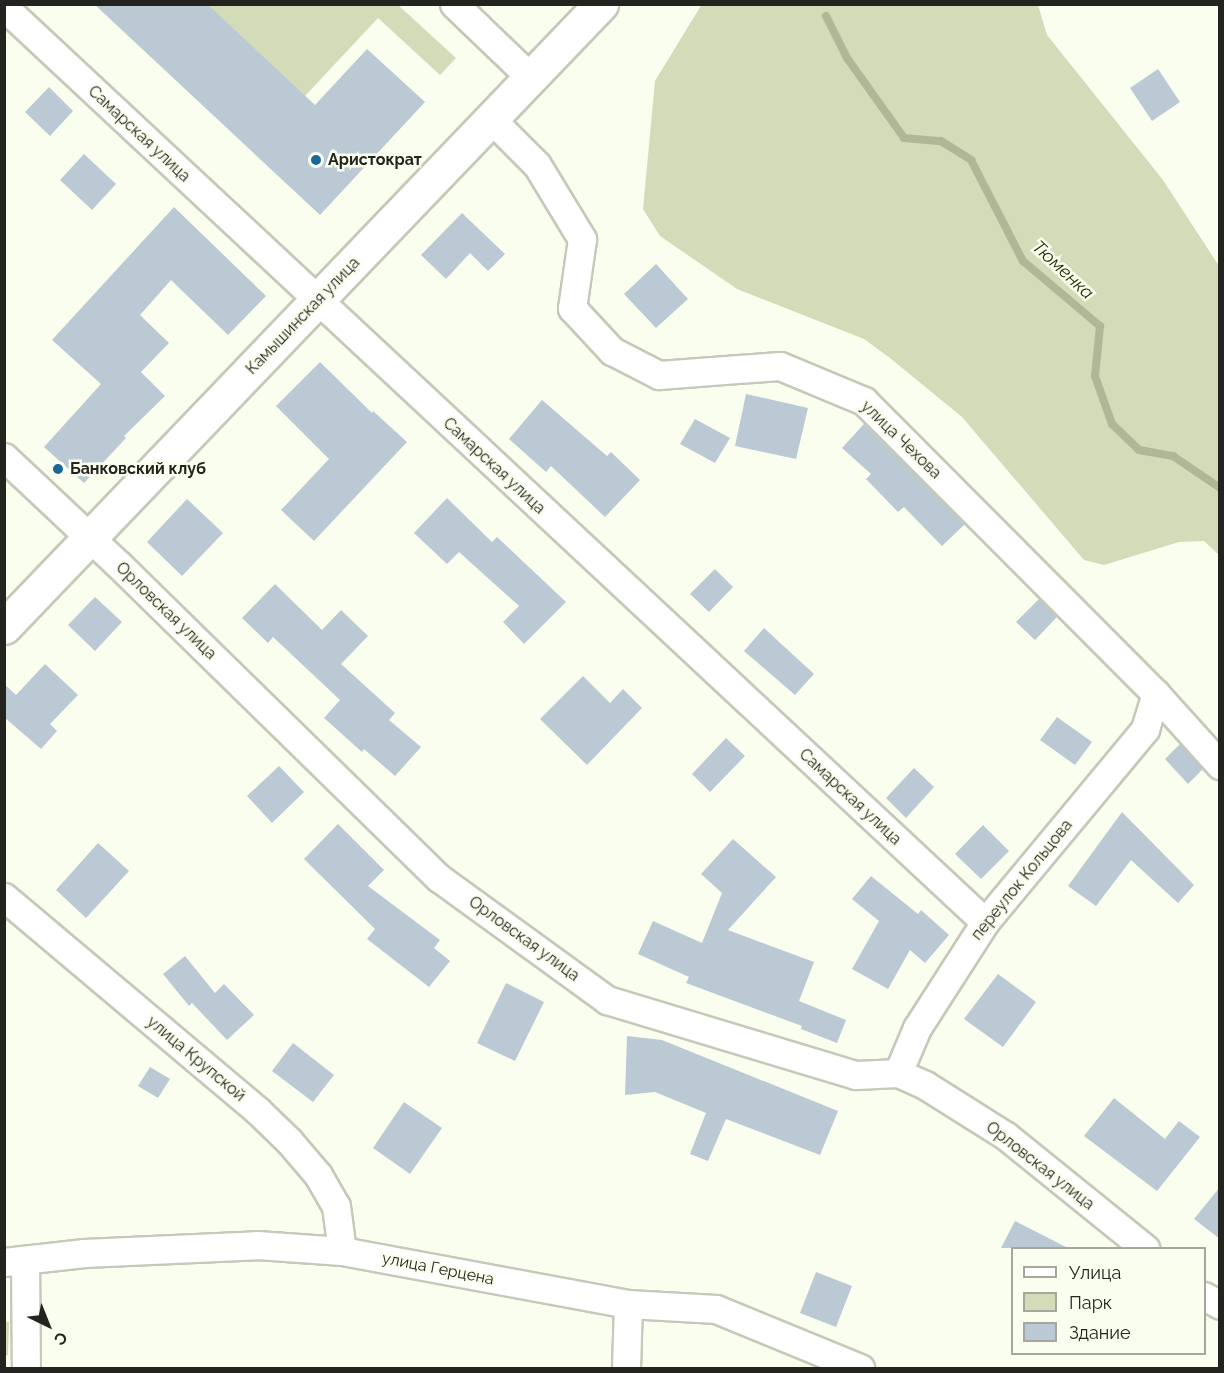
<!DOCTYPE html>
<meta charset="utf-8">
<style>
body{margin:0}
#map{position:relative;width:1224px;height:1373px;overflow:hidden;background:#fafeee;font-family:Raleway,sans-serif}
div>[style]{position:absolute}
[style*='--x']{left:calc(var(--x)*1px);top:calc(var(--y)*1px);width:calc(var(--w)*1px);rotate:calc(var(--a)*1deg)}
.green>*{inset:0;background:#d3dbb9}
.stream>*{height:8px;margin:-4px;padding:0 4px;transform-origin:4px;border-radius:4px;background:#b0b796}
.building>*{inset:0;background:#bbc9d4}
.roads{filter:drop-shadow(2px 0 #c5c9b9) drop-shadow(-2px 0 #c5c9b9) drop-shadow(0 2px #c5c9b9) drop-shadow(0 -2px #c5c9b9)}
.minor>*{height:27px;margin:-13.5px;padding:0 13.5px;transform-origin:13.5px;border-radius:13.5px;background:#fff}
.tertiary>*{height:33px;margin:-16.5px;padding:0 16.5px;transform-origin:16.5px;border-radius:16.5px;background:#fff}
.dots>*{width:16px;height:16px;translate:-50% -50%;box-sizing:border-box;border:3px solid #fafeee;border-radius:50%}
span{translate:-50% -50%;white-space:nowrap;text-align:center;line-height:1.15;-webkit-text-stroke:5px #fafeee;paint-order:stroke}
.street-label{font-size:16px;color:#23241f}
.poi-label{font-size:16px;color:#23241f;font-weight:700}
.left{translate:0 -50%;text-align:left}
.water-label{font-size:18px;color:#282e04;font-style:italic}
.frame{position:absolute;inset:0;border:6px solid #23241f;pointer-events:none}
.legend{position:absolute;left:1011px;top:1247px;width:195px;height:108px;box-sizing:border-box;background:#fafeee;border:2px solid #a4a79b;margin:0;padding:8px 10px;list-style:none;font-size:18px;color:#23241f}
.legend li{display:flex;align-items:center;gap:12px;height:30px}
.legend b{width:30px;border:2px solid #a4a79b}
.north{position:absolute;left:18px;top:1295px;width:60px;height:60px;-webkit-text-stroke:4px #fafeee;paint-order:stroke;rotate:137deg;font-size:16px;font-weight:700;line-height:24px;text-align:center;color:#23241f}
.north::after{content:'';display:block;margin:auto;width:21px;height:27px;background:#23241f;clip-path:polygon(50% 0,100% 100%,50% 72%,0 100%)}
</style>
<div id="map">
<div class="green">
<i style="clip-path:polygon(702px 4px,1038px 5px,1047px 35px,1163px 180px,1219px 266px,1219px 555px,1204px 541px,1179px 542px,1104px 565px,1084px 560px,962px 417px,890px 358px,864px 339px,737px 289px,660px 236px,643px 209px,655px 81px)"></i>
<i style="clip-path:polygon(207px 5px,398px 5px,456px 58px,440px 75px,378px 18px,305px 96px)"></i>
<i style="clip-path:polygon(5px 1322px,9px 1322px,8px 1355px,5px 1356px)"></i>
</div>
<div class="stream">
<i style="--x:826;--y:16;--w:47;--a:63.4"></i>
<i style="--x:847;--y:58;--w:98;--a:54.5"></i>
<i style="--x:904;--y:138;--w:37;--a:5"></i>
<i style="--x:941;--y:141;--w:36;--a:32"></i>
<i style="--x:971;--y:160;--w:114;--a:62.8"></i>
<i style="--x:1023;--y:261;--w:101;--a:40.2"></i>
<i style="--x:1100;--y:326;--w:50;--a:95.7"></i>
<i style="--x:1095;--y:376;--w:51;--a:70.5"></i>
<i style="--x:1112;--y:424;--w:37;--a:44"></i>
<i style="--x:1139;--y:450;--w:35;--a:10"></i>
<i style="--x:1173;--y:456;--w:57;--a:34.2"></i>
</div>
<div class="building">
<i style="clip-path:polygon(94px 4px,207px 4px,315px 105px,367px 49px,425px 102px,320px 215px)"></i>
<i style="clip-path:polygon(1158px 69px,1180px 102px,1152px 121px,1130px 88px)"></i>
<i style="clip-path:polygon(49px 87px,73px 111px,50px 136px,25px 112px)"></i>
<i style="clip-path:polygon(84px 154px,116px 184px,92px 210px,60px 180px)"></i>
<i style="clip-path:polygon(174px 207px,266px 296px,228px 335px,171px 280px,140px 315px,169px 343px,141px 372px,165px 396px,124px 436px,126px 438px,84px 483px,44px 447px,101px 384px,52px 340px)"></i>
<i style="clip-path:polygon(462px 213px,505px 254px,488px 271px,470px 253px,446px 279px,421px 255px)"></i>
<i style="clip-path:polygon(656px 264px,688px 299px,656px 328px,624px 294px)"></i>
<i style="clip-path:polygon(320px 362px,372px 413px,373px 411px,407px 442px,314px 541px,281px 510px,329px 459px,276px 406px)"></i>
<i style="clip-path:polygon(746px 394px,808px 408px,796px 459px,735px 446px)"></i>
<i style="clip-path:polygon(542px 400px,607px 456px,611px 452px,640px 480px,605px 517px,551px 466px,546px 472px,509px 439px)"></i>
<i style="clip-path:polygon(695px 419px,730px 438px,715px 463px,680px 444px)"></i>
<i style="clip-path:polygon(864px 424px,965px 524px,942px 546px,904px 507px,898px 512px,866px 479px,871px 474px,842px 448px)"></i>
<i style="clip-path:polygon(447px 498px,492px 542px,497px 537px,566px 602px,524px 644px,503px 622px,519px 606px,459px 552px,447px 564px,414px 533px)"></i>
<i style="clip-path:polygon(187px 499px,223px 533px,182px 576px,147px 542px)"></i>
<i style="clip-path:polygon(715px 569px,733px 587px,709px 612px,690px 594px)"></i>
<i style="clip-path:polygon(275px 584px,322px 630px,341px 610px,368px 636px,341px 664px,395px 713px,389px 720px,421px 747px,395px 776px,364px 749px,362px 752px,324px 718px,340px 700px,273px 637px,268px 643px,242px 618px)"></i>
<i style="clip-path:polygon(95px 597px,122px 622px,95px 651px,68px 625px)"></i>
<i style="clip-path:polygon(1039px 599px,1057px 617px,1035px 640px,1016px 622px)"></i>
<i style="clip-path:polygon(764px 628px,814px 674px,795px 695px,744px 651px)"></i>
<i style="clip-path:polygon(45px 664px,78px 695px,50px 724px,57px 731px,41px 749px,4px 717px,4px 684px,16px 695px)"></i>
<i style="clip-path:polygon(583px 676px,610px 703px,623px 689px,642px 708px,587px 765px,540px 719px)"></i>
<i style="clip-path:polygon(1057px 717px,1092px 742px,1075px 765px,1040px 740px)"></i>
<i style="clip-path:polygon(726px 738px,745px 756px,710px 792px,692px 774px)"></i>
<i style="clip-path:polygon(1180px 744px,1203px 769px,1188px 784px,1165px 759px)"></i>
<i style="clip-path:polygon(279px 766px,304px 792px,272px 823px,247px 796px)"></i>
<i style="clip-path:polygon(914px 768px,934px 787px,906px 818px,886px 798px)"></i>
<i style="clip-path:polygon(1122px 812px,1194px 885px,1178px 903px,1131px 860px,1096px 906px,1068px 886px)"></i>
<i style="clip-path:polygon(338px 824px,384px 870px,368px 886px,440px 940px,434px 948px,450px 961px,429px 987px,367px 939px,375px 929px,304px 859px)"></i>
<i style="clip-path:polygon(983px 825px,1009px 851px,981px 879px,955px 854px)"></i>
<i style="clip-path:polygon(733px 839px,776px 877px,728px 930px,814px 962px,799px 1001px,846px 1020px,837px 1043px,801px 1029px,802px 1026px,686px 983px,689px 977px,638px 954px,653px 921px,702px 943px,722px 893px,701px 874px)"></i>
<i style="clip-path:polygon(98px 843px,129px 871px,86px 918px,56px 890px)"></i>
<i style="clip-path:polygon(871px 876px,918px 914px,921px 910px,949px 935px,925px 963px,910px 950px,888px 989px,852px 969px,879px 921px,852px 899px)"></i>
<i style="clip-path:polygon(185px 956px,215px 993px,224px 984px,254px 1015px,227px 1040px,192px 1003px,189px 1006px,163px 974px)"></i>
<i style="clip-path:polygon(998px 974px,1036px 1002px,1003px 1047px,964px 1019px)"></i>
<i style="clip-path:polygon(506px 983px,544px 1002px,515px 1061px,477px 1043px)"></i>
<i style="clip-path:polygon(627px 1036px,662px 1040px,838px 1111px,820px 1155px,726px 1119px,708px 1161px,690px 1154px,706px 1113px,655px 1092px,625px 1095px)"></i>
<i style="clip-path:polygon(293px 1043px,334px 1075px,313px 1102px,272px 1071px)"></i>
<i style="clip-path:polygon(150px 1067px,170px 1079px,158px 1098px,138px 1086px)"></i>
<i style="clip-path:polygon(1114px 1098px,1165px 1139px,1179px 1121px,1200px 1137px,1157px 1191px,1084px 1136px)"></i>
<i style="clip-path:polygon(404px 1102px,442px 1128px,410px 1174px,373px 1148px)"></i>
<i style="clip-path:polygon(1220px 1187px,1220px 1239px,1194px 1219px)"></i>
<i style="clip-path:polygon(1015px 1221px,1068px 1248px,1001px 1248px)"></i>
<i style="clip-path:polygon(816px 1272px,852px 1286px,836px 1327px,800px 1313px)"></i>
</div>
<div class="roads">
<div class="minor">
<i style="--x:454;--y:4;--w:105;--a:43.8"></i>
<i style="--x:4;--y:7;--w:1341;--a:43.01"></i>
<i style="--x:490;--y:118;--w:66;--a:45"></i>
<i style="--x:537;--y:165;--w:87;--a:58.7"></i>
<i style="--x:582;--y:239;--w:70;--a:98.2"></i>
<i style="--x:572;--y:308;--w:59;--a:47.1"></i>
<i style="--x:612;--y:351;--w:53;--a:27.1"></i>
<i style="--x:659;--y:375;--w:121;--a:-4.3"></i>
<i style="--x:780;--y:366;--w:91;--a:22.6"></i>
<i style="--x:864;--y:401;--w:414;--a:45.1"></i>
<i style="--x:1156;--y:694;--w:96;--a:48"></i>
<i style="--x:4;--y:457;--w:156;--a:43.2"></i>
<i style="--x:118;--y:564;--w:449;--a:44.4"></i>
<i style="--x:439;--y:878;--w:208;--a:36"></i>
<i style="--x:607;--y:1000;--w:260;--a:16.8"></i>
<i style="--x:856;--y:1075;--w:42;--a:-2.7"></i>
<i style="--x:898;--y:1073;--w:30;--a:24"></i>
<i style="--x:925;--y:1085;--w:96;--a:32.2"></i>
<i style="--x:1006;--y:1136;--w:179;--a:38.9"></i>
<i style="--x:4;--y:897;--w:331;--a:40.1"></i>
<i style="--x:257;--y:1110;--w:45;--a:44.1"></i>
<i style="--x:289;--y:1141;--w:45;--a:49.5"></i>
<i style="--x:318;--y:1175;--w:36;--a:60"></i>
<i style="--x:336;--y:1206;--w:45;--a:82.4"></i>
<i style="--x:898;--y:1073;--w:49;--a:-67.1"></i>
<i style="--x:917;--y:1028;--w:126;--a:-57.3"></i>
<i style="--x:985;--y:922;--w:251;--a:-50.3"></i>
<i style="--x:1145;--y:729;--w:37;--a:-73"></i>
<i style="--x:25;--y:1261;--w:107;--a:89.5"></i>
<i style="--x:4;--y:1262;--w:81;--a:-6.4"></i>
<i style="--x:84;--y:1253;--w:173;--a:-2.6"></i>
<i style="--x:257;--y:1245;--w:85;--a:4"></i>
<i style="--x:342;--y:1251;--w:291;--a:10.5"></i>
<i style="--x:628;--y:1304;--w:88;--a:3.3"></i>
<i style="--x:716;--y:1309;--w:156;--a:22.3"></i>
<i style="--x:1204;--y:1296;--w:18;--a:29"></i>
<i style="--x:626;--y:1368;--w:64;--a:-88.2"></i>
</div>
<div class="tertiary">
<i style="--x:4;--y:627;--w:863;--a:-46.22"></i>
</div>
</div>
<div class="dots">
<i style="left:316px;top:160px;background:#1b679a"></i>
<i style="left:58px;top:469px;background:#1b679a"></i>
</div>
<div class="street-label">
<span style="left:139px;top:134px;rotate:43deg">Самарская улица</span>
<span style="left:303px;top:316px;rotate:-46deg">Камышинская улица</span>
<span style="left:901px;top:440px;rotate:44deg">улица Чехова</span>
<span style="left:494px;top:466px;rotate:43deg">Самарская улица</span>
<span style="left:166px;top:611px;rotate:44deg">Орловская улица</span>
<span style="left:850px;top:797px;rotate:43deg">Самарская улица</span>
<span style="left:1022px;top:880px;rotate:-51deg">переулок Кольцова</span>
<span style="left:524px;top:939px;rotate:36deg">Орловская улица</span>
<span style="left:196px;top:1059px;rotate:40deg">улица Крупской</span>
<span style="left:1040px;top:1166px;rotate:38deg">Орловская улица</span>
<span style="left:438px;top:1269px;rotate:11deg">улица Герцена</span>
</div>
<div class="poi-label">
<span class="left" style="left:328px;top:160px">Аристократ</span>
<span class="left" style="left:70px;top:469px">Банковский клуб</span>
</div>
<div class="water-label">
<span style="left:1063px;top:270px;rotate:43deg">Тюменка</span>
</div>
<div class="frame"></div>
<ul class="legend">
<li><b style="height:8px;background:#fff"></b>Улица</li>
<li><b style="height:16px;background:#d3dbb9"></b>Парк</li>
<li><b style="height:16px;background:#bbc9d4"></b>Здание</li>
</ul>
<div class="north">С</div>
</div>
